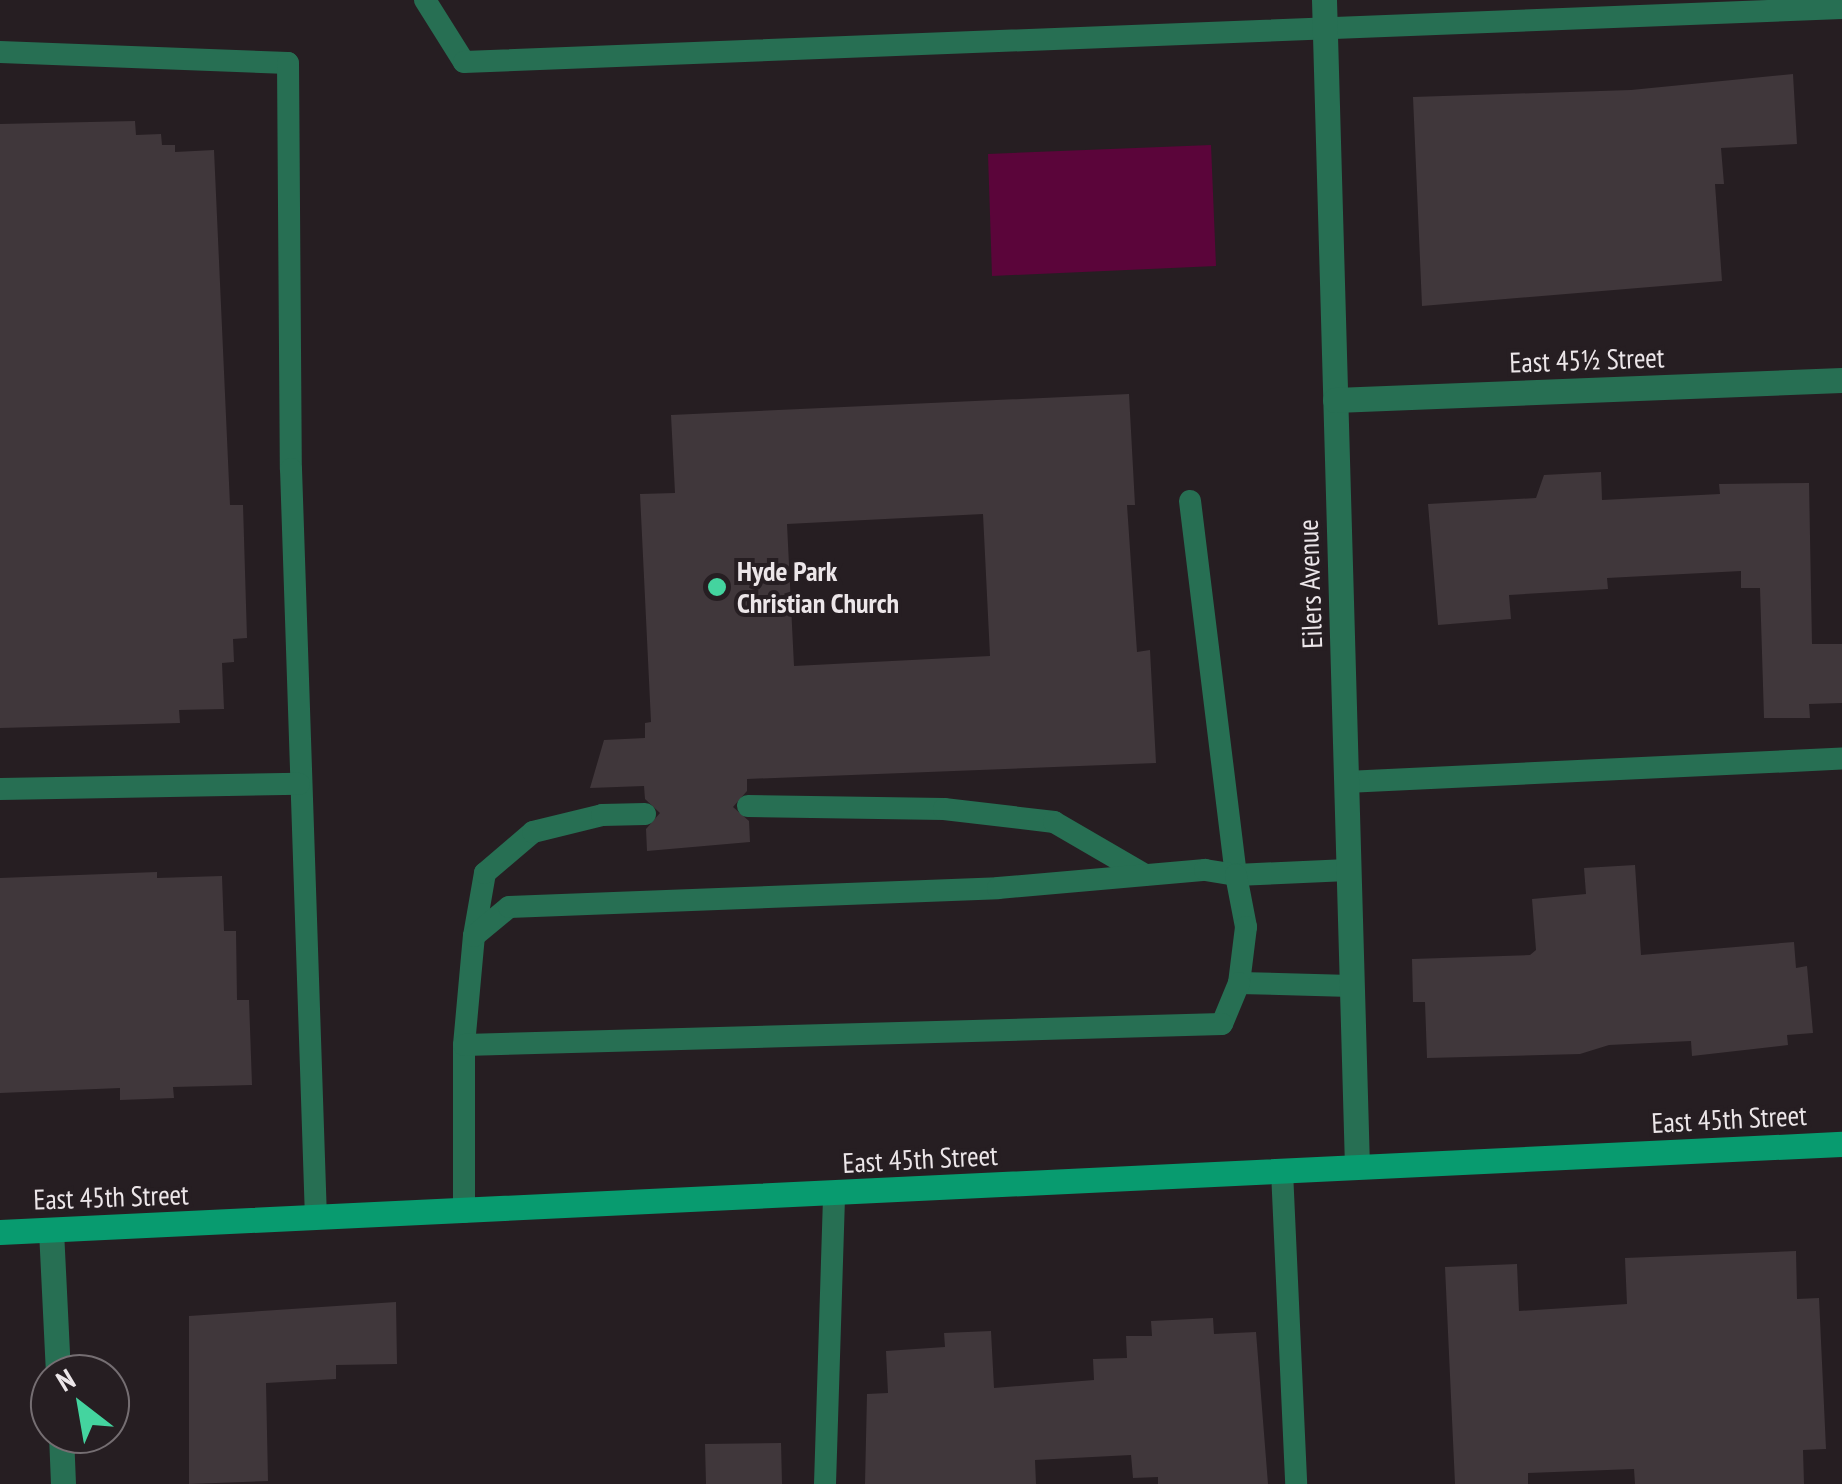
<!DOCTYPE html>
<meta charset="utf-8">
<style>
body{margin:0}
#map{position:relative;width:1842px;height:1484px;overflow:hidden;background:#261e22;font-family:"PT Sans Narrow",sans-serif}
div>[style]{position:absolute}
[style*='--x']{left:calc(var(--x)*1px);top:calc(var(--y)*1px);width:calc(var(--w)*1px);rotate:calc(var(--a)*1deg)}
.green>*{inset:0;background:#5b053a}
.building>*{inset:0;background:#40373b}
.service>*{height:22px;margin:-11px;padding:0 11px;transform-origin:11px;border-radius:11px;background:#276f53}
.minor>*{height:25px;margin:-12.5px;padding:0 12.5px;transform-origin:12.5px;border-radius:12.5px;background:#276f53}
.secondary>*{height:25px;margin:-12.5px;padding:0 12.5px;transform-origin:12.5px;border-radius:12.5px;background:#089b6f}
.dots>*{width:28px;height:28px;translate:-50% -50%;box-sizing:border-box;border:5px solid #261e22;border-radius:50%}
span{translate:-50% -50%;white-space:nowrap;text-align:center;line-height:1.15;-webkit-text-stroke:8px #261e22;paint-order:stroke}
.street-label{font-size:28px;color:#ece6e9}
.poi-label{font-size:28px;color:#ece6e9;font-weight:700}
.left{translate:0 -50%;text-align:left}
.north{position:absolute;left:30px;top:1354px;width:100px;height:100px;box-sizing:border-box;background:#261e22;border:2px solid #756e72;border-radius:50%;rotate:329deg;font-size:28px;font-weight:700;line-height:40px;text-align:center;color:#ece6e9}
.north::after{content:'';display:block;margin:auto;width:35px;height:45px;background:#44d49f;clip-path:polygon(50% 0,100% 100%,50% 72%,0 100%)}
</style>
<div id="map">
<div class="green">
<i style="clip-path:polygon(1211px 145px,1216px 266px,992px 276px,988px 154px)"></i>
</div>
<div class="building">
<i style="clip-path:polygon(1793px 74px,1797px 144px,1721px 148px,1724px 184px,1715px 184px,1722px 281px,1422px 306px,1413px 97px,1631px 90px)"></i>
<i style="clip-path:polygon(135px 121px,136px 135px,161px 134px,162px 145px,175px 145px,175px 152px,214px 150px,230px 505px,243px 505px,247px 638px,233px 639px,234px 662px,222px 663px,224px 709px,179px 710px,180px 723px,0 728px,0 124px)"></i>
<i style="clip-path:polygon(evenodd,1129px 394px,1135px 505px,1127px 505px,1137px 652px,1150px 650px,1156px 763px,747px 779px,747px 791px,733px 807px,749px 821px,750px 842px,647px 851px,646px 829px,660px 813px,645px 799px,644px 786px,590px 788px,604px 740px,645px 738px,645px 723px,651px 722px,640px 494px,675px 493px,671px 415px,1129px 394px,983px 514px,990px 656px,794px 666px,787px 524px,983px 514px)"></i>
<i style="clip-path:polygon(1601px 472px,1602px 500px,1720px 494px,1719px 484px,1809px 483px,1812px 644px,1842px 644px,1842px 703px,1809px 704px,1810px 718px,1764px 718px,1760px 588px,1741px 588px,1741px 571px,1607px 578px,1608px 589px,1509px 595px,1511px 619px,1438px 625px,1428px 504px,1536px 498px,1544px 475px)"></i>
<i style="clip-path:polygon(1635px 865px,1641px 955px,1794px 942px,1796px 968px,1807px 966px,1813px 1033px,1787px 1035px,1788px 1045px,1692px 1056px,1691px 1041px,1609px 1045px,1580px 1054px,1427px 1058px,1425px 1002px,1413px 1002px,1412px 959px,1530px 955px,1536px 950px,1532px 899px,1586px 894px,1584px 868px)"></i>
<i style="clip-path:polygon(157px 872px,157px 878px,222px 876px,224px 931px,236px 931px,237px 1000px,249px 1000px,252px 1085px,173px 1087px,174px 1098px,120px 1100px,120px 1088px,0 1093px,0 878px)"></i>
<i style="clip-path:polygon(1796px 1251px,1797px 1299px,1819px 1298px,1826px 1449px,1803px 1450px,1804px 1484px,1635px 1484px,1634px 1469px,1528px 1473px,1528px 1484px,1455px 1484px,1445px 1267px,1517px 1264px,1519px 1311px,1627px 1304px,1625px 1258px)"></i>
<i style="clip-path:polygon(396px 1302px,397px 1364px,336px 1365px,336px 1379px,266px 1383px,268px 1481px,189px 1484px,189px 1316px)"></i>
<i style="clip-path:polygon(1213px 1318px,1214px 1334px,1256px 1332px,1268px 1484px,1158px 1484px,1158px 1477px,1133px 1478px,1131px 1455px,1035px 1460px,1036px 1484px,865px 1484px,867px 1394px,888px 1393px,886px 1351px,945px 1347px,944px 1333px,991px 1331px,994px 1388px,1094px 1380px,1093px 1359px,1127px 1358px,1126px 1336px,1152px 1336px,1151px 1321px)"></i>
<i style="clip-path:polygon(781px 1443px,782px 1484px,706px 1484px,705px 1444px)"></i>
</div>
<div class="service">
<i style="--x:425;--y:0;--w:73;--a:57.8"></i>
<i style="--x:464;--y:62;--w:1379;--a:-2.24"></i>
<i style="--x:0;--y:52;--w:288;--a:2.2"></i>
<i style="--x:288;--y:63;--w:406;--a:89.6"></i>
<i style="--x:291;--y:469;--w:749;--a:88.09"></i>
<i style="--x:1190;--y:501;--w:377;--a:83"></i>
<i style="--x:1236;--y:875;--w:112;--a:-2.6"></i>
<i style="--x:1346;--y:782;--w:497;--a:-2.7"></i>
<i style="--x:0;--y:789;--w:299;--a:-1"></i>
<i style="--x:748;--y:806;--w:196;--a:0.9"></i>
<i style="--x:944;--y:809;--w:111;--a:6.7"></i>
<i style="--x:1054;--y:822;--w:105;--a:30.2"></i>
<i style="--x:474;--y:936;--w:64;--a:-80.1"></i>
<i style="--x:485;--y:873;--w:63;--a:-40.5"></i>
<i style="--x:533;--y:832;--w:71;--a:-13.8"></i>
<i style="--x:602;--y:815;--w:43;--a:-1.3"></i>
<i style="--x:1239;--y:983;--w:112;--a:1.5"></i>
<i style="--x:1282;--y:1171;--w:313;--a:87.4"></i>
<i style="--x:464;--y:1212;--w:167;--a:-90"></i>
<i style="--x:464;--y:1045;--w:109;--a:-84.8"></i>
<i style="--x:474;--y:936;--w:45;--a:-39.6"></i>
<i style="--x:509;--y:907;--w:489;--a:-2.2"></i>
<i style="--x:998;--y:888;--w:208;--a:-5"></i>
<i style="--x:1205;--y:870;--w:31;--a:9"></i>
<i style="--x:1236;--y:875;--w:53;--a:79.1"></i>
<i style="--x:1246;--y:927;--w:56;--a:97.1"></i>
<i style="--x:1239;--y:983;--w:44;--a:112.5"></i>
<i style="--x:1222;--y:1024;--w:758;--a:178.41"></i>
<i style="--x:825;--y:1484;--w:291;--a:-88.2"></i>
</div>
<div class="minor">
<i style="--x:1324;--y:0;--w:1167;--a:88.38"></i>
<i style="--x:1335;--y:400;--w:507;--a:-2.26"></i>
<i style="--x:51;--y:1230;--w:144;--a:87.2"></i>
<i style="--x:61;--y:1434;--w:50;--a:87.7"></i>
</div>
<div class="secondary">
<i style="--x:0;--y:1232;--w:1844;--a:-2.74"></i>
</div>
<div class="dots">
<i style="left:717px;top:587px;background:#44d49f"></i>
</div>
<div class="street-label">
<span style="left:1587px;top:360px;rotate:-2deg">East 45½ Street</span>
<span style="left:1310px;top:584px;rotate:-92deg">Eilers Avenue</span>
<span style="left:1729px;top:1119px;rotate:-3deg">East 45th Street</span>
<span style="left:920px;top:1159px;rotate:-3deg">East 45th Street</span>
<span style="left:111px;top:1197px;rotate:-2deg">East 45th Street</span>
</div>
<div class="poi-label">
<span class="left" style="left:737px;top:587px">Hyde Park<br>Christian Church</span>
</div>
<div class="north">N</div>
</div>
